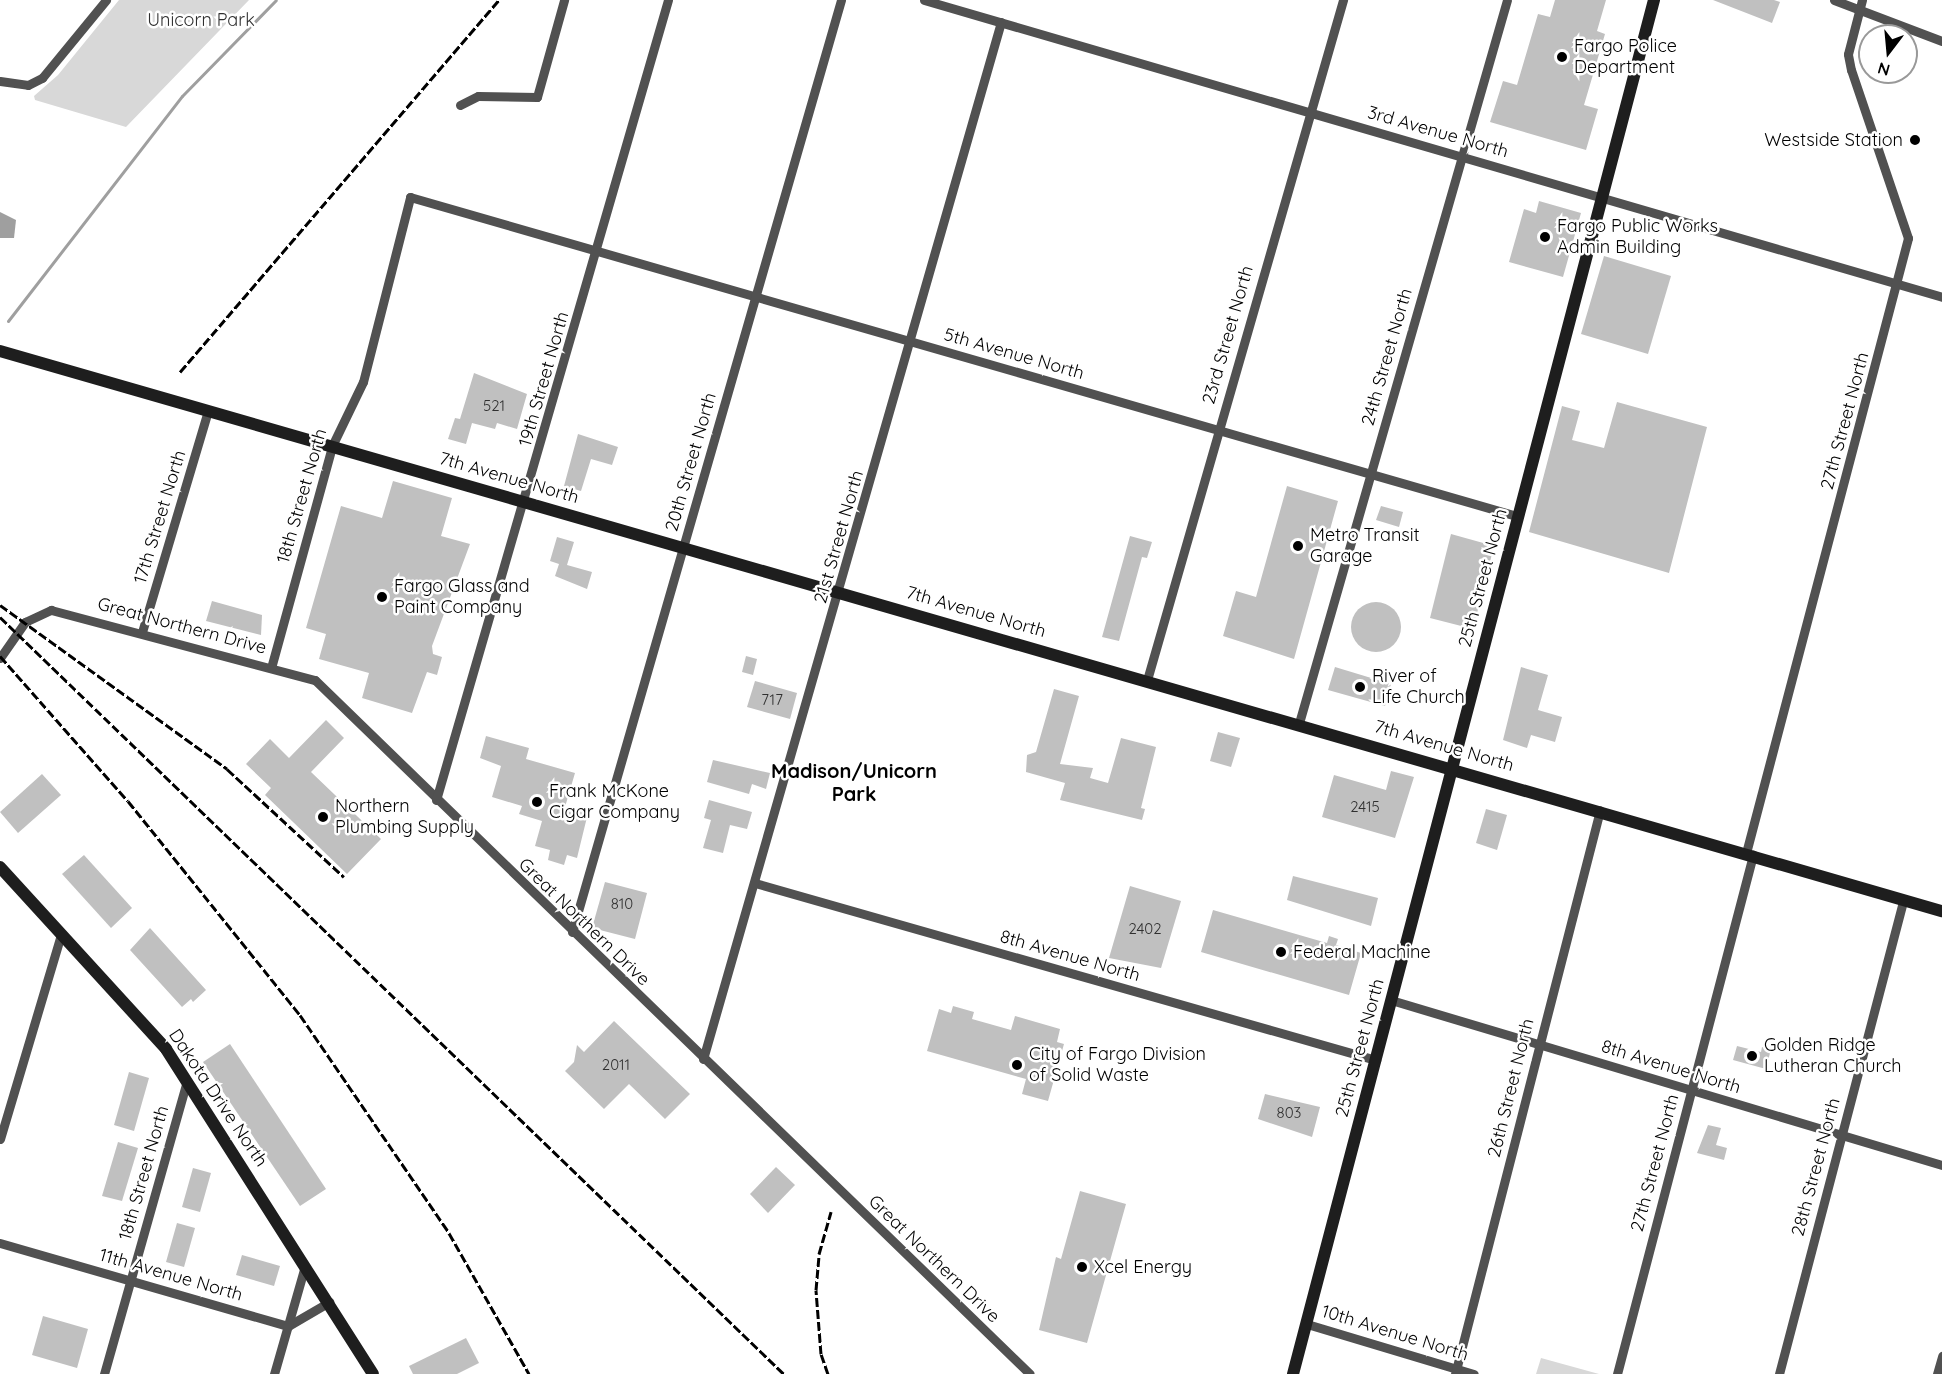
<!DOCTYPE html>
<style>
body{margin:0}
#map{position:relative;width:1942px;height:1374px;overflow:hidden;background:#fff;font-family:Quicksand,sans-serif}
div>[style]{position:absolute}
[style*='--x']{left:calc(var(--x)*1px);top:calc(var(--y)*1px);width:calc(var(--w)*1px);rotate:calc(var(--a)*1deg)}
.green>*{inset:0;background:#d8d8d8}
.water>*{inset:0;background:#9f9f9f}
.stream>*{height:3px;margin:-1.5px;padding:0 1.5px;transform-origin:1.5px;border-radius:1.5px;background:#9f9f9f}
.building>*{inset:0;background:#c0c0c0}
.round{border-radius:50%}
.street>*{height:9px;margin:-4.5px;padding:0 4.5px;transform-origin:4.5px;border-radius:4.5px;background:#515151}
.secondary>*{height:12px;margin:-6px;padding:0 6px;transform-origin:6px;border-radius:6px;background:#1e1e1e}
.rail>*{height:3px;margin-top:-1.5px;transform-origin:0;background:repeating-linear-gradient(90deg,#000 0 9px,transparent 0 12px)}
.dots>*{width:16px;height:16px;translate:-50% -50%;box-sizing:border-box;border:3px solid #fff;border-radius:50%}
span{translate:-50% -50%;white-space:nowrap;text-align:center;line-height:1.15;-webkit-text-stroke:5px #fff;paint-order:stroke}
.number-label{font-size:15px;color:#303030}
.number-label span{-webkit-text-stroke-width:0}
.park-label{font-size:18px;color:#2f2f2f}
.poi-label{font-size:18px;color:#000}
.left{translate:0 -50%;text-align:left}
.right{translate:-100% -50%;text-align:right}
.street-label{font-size:18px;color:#000}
.neighbourhood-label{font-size:20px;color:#000;font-weight:700}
.north{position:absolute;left:1858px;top:24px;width:60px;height:60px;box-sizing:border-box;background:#fff;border:2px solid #999;border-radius:50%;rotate:196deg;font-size:16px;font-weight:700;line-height:24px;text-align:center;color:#000}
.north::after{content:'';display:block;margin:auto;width:21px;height:27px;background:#000;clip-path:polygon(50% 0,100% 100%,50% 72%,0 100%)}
</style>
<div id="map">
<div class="green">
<i style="clip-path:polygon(119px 0,249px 0,126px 127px,35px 100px,34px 96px,58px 75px)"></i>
<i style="clip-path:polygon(1541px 1358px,1599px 1374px,1536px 1374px)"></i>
</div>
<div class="water">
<i style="clip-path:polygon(0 212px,16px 220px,14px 238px,0 238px)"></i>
</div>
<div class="stream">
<i style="--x:8;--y:321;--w:284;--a:-52.3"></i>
<i style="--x:182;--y:96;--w:134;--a:-45.6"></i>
</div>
<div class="building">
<i style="clip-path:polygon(1555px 0,1606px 0,1597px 31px,1605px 34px,1584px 105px,1598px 109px,1586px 150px,1490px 122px,1503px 81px,1517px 85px,1538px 14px,1550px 17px)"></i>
<i style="clip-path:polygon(1713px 0,1774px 0,1780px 2px,1772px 23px)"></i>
<i style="clip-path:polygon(1539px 201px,1581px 213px,1563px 277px,1509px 262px,1524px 209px,1536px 213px)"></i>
<i style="clip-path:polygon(1604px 256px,1671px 276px,1648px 354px,1581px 334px)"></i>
<i style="clip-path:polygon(474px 373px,527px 394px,517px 429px,497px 423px,495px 429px,472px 423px,466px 444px,448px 439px,455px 418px,460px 419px)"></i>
<i style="clip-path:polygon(1617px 402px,1707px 427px,1669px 573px,1529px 532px,1562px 406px,1580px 411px,1572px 440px,1604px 448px)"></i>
<i style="clip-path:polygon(578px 434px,618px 447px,612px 465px,591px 459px,581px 491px,564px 486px)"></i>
<i style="clip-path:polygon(393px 481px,452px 498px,441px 536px,470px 544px,432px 646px,433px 654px,442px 657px,437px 675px,427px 672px,412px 713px,362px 698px,369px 673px,319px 659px,326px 634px,306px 628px,341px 506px,382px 518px)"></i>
<i style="clip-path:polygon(1287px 486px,1338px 501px,1294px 659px,1223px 636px,1236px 591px,1256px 597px)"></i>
<i style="clip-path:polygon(1381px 506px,1403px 512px,1399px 527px,1376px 520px)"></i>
<i style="clip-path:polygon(1451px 534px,1494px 546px,1473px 629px,1430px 618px)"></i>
<i style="clip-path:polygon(1130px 536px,1152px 542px,1147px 558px,1142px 557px,1119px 641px,1102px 637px)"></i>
<i style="clip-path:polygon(557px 537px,574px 542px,567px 565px,592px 572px,587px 589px,555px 576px,559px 564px,550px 561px)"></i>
<i style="clip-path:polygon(212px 601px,262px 615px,261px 635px,206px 621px)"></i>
<i class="round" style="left:1351px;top:602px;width:50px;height:50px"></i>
<i style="clip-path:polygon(746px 656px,757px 659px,753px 675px,742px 672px)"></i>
<i style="clip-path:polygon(1335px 667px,1391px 684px,1385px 706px,1328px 690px)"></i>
<i style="clip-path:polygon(1521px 667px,1548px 675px,1538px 710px,1562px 717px,1555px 742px,1531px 735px,1527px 748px,1503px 740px)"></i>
<i style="clip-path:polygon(755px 681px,797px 693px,790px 719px,747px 707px)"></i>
<i style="clip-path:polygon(1054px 689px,1079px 696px,1060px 764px,1093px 768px,1090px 778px,1108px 783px,1121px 738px,1156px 747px,1141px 808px,1145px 809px,1142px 820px,1060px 800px,1065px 783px,1026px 772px,1027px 755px,1036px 752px)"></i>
<i style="clip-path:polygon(326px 720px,344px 738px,311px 772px,381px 839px,347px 874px,265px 795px,271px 788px,246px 764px,270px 739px,289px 758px)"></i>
<i style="clip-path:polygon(1218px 732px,1240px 738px,1231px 767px,1210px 761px)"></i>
<i style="clip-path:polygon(486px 736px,529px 748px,526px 759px,575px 773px,565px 807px,588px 813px,577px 858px,567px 855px,564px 865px,548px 860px,550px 850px,535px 846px,542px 821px,519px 814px,522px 806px,492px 797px,501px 766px,480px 758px)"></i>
<i style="clip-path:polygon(713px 760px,770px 773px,766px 789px,752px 784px,749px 794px,707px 782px)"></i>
<i style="clip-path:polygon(1391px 771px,1414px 777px,1395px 838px,1322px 817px,1334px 775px,1386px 790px)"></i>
<i style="clip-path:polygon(42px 774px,61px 795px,18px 833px,0 812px)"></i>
<i style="clip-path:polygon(709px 800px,752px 812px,747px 829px,730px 825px,723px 853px,703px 848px,711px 820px,704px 818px)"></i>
<i style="clip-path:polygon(1486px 809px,1507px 815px,1497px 850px,1476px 843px)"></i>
<i style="clip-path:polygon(84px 855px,132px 908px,111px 928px,62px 874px)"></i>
<i style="clip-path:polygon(1293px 876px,1378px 898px,1371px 926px,1287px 900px)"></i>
<i style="clip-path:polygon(605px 882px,647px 893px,635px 939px,592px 928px)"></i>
<i style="clip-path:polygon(1130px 886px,1181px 901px,1161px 968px,1109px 958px)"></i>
<i style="clip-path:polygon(1213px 910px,1327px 943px,1329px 936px,1338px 939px,1336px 945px,1361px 953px,1349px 995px,1201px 952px)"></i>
<i style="clip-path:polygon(150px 928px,206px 990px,193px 1002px,191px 999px,182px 1007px,130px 950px)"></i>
<i style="clip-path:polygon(953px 1006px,974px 1012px,972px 1019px,1011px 1030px,1015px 1016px,1060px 1029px,1057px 1042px,1064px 1044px,1048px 1101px,1022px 1094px,1026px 1079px,927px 1051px,939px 1009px,951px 1013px)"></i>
<i style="clip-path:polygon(614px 1021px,690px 1094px,665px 1119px,629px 1084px,604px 1109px,565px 1071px,574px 1062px,577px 1045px,584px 1052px)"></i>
<i style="clip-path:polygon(230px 1044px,326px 1189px,300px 1206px,203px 1062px)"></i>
<i style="clip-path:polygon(1737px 1046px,1761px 1052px,1762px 1047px,1771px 1049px,1766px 1069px,1733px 1060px)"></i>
<i style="clip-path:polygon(129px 1072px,149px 1078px,134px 1131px,114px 1125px)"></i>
<i style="clip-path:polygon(1265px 1094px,1320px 1107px,1312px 1137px,1258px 1119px)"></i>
<i style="clip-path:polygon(1708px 1125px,1721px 1128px,1716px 1145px,1727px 1148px,1724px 1160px,1697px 1153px)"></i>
<i style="clip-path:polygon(118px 1142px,138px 1148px,122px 1201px,102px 1196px)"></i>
<i style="clip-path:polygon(776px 1167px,795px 1185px,768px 1213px,750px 1194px)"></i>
<i style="clip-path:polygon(193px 1168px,211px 1173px,200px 1212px,182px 1207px)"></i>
<i style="clip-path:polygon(1080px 1191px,1126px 1204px,1087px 1343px,1039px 1330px,1056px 1257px,1061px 1259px)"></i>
<i style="clip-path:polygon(177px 1223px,195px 1228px,184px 1267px,166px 1262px)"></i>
<i style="clip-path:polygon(242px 1255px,280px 1266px,274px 1286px,236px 1275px)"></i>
<i style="clip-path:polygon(43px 1316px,88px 1329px,77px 1368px,32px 1355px)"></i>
<i style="clip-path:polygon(466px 1338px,479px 1363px,457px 1374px,413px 1374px,409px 1366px)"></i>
</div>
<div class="street">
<i style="--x:924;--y:0;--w:1060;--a:16.26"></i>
<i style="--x:1834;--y:0;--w:116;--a:20.8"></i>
<i style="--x:0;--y:81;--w:28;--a:8"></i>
<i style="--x:28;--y:85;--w:16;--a:-27"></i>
<i style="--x:42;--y:78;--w:101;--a:-50.6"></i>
<i style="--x:460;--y:105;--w:20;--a:-27"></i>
<i style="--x:478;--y:96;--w:59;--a:1"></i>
<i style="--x:537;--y:97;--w:101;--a:-74.4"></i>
<i style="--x:142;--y:632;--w:231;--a:-73.4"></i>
<i style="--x:0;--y:658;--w:44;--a:-55.2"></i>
<i style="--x:25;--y:622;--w:29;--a:-25"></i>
<i style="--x:51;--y:610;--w:273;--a:14.9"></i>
<i style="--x:315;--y:680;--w:996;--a:44.15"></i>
<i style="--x:271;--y:668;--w:230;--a:-74.6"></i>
<i style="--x:332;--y:446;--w:71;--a:-64.2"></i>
<i style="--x:363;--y:382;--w:191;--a:-75.7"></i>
<i style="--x:410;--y:197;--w:1152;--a:16.08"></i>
<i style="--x:1147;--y:680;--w:708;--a:-73.92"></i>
<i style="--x:1299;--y:723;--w:752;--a:-73.95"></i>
<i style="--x:436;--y:800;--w:833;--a:-73.83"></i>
<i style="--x:1746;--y:853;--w:636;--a:-75.24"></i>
<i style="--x:1908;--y:238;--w:177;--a:-108.7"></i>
<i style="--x:1851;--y:70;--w:16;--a:-101"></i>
<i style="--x:1848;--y:54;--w:56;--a:-75.5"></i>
<i style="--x:755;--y:883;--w:646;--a:15.91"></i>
<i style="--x:572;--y:932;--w:970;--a:-73.9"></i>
<i style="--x:1391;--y:1000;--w:575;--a:16.67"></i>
<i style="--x:703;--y:1059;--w:1079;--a:-73.97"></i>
<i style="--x:0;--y:1139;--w:214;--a:-73.4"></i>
<i style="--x:0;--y:1243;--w:300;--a:16.1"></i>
<i style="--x:288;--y:1326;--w:48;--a:-30.3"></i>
<i style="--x:1307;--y:1324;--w:174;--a:16.7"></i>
<i style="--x:104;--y:1374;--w:301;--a:-74.2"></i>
<i style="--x:274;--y:1374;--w:112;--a:-74"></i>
<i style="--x:1455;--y:1374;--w:582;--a:-75.58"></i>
<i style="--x:1617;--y:1374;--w:537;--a:-75.32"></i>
<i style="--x:1779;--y:1374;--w:490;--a:-75.3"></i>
<i style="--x:1937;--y:1374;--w:19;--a:-74"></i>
</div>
<div class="secondary">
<i style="--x:0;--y:351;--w:2021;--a:16.09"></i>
<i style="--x:0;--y:867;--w:246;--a:47.6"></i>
<i style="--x:166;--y:1049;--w:385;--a:57.5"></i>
<i style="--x:1293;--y:1374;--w:1421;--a:-75.28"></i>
</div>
<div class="rail">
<i style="--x:180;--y:372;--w:490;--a:-49.4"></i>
<i style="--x:0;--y:605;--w:280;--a:35.8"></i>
<i style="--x:227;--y:769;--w:159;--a:42.7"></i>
<i style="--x:0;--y:617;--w:1090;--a:44"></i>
<i style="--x:0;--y:656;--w:193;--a:48.6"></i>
<i style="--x:128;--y:801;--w:275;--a:51.2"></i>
<i style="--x:300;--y:1015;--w:264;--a:55.6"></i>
<i style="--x:449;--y:1233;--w:162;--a:60.4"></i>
<i style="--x:828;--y:1374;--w:21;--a:-109"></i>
<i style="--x:821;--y:1354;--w:64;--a:-94.5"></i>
<i style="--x:816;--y:1290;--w:36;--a:-85"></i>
<i style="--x:819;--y:1254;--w:44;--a:-74.1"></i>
</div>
<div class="dots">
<i style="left:1562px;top:57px;background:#000"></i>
<i style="left:1915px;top:140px;background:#000"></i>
<i style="left:1545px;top:237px;background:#000"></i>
<i style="left:1298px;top:546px;background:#000"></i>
<i style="left:382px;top:597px;background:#000"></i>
<i style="left:1360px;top:687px;background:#000"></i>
<i style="left:537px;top:802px;background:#000"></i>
<i style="left:323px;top:817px;background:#000"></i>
<i style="left:1281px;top:952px;background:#000"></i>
<i style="left:1752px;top:1056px;background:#000"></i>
<i style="left:1017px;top:1065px;background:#000"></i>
<i style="left:1082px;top:1267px;background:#000"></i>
</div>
<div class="number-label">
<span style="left:494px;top:406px">521</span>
<span style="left:772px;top:700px">717</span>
<span style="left:1365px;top:807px">2415</span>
<span style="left:622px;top:904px">810</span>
<span style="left:1145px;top:929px">2402</span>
<span style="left:616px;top:1065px">2011</span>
<span style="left:1289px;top:1113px">803</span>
</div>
<div class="park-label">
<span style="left:201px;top:20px">Unicorn Park</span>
</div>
<div class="poi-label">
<span class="left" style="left:1574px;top:57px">Fargo Police<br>Department</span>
<span class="right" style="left:1903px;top:140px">Westside Station</span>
<span class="left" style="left:1557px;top:237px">Fargo Public Works<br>Admin Building</span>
<span class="left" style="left:1310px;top:546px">Metro Transit<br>Garage</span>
<span class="left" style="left:394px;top:597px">Fargo Glass and<br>Paint Company</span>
<span class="left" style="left:1372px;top:687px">River of<br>Life Church</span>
<span class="left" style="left:549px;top:802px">Frank McKone<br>Cigar Company</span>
<span class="left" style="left:335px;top:817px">Northern<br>Plumbing Supply</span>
<span class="left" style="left:1293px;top:952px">Federal Machine</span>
<span class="left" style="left:1764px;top:1056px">Golden Ridge<br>Lutheran Church</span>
<span class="left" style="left:1029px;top:1065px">City of Fargo Division<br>of Solid Waste</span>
<span class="left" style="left:1094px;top:1267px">Xcel Energy</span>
</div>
<div class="street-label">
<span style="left:1438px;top:132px;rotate:16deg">3rd Avenue North</span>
<span style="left:1228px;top:335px;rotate:-74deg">23rd Street North</span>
<span style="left:1014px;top:354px;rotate:16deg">5th Avenue North</span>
<span style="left:1387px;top:357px;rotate:-74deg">24th Street North</span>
<span style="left:544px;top:379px;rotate:-74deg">19th Street North</span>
<span style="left:1845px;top:421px;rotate:-75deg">27th Street North</span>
<span style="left:691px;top:462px;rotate:-74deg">20th Street North</span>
<span style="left:509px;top:478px;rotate:16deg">7th Avenue North</span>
<span style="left:302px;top:496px;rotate:-74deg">18th Street North</span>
<span style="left:160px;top:517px;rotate:-73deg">17th Street North</span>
<span style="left:839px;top:537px;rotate:-74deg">21st Street North</span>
<span style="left:1483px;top:578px;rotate:-75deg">25th Street North</span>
<span style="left:976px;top:612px;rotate:16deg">7th Avenue North</span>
<span style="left:182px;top:626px;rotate:15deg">Great Northern Drive</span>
<span style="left:1444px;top:746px;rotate:16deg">7th Avenue North</span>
<span style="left:584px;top:922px;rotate:44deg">Great Northern Drive</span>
<span style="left:1070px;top:956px;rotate:16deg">8th Avenue North</span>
<span style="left:1360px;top:1048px;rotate:-75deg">25th Street North</span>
<span style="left:1671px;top:1067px;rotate:17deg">8th Avenue North</span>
<span style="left:1511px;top:1088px;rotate:-76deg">26th Street North</span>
<span style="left:218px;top:1098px;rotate:56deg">Dakota Drive North</span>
<span style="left:1655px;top:1163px;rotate:-75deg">27th Street North</span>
<span style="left:1816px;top:1167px;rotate:-75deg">28th Street North</span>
<span style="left:144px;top:1173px;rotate:-74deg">18th Street North</span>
<span style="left:934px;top:1259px;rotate:44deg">Great Northern Drive</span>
<span style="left:171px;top:1275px;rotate:16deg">11th Avenue North</span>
<span style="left:1395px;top:1333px;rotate:17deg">10th Avenue North</span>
</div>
<div class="neighbourhood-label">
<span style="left:854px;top:782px">Madison/Unicorn<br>Park</span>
</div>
<div class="north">N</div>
</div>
